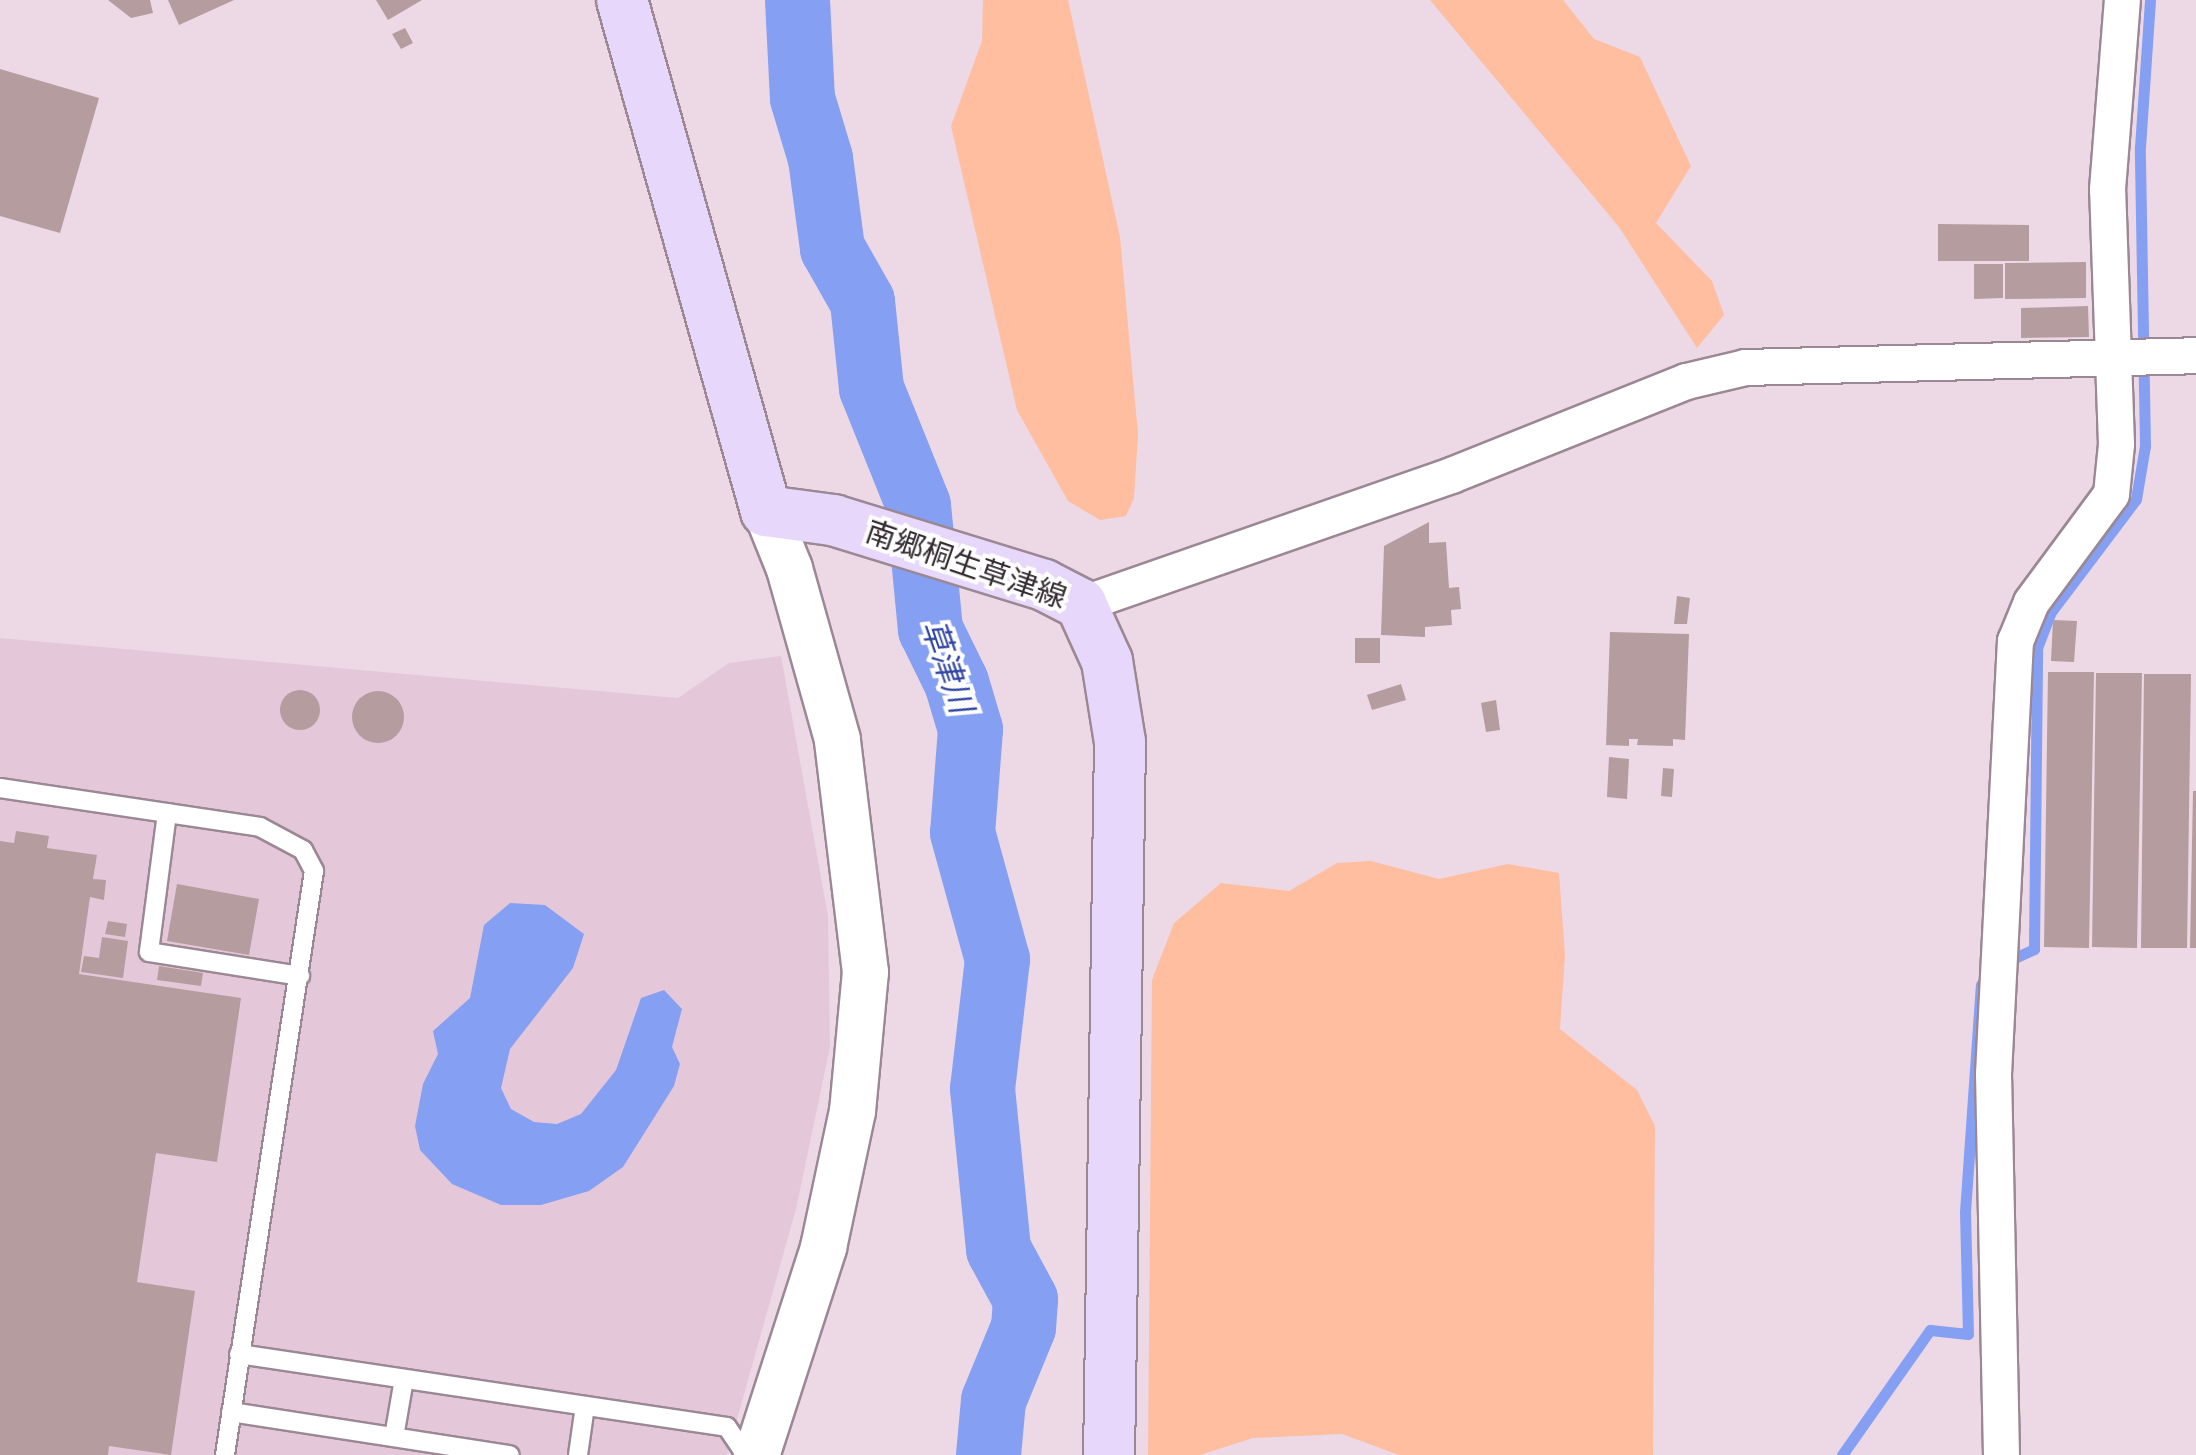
<!DOCTYPE html>
<meta charset="utf-8">
<style>
body{margin:0}
#map{position:relative;width:2196px;height:1455px;overflow:hidden;background:#edd8e6;font-family:"Golos Text","Noto Sans JP",sans-serif}
div>[style]{position:absolute}
[style*='--x']{left:calc(var(--x)*1px);top:calc(var(--y)*1px);width:calc(var(--w)*1px);rotate:calc(var(--a)*1deg)}
.built>*{inset:0;background:#e4c8da}
.green>*{inset:0;background:#febe9f}
.water>*{inset:0;background:#85a0f2}
.stream>*{height:11px;margin:-5.5px;padding:0 5.5px;transform-origin:5.5px;border-radius:5.5px;background:#85a0f2}
.river>*{height:65px;margin:-32.5px;padding:0 32.5px;transform-origin:32.5px;border-radius:32.5px;background:#85a0f2}
.building>*{inset:0;background:#b59c9e}
.round{border-radius:50%}
.roads{filter:drop-shadow(2px 0 #9b8894) drop-shadow(-2px 0 #9b8894) drop-shadow(0 2px #9b8894) drop-shadow(0 -2px #9b8894)}
.service>*{height:18px;margin:-9px;padding:0 9px;transform-origin:9px;border-radius:9px;background:#fff}
.minor>*{height:35px;margin:-17.5px;padding:0 17.5px;transform-origin:17.5px;border-radius:17.5px;background:#fff}
.tertiary>*{height:45px;margin:-22.5px;padding:0 22.5px;transform-origin:22.5px;border-radius:22.5px;background:#fff}
.secondary>*{height:50px;margin:-25px;padding:0 25px;transform-origin:25px;border-radius:25px;background:#e7d7fa}
span{translate:-50% -50%;white-space:nowrap;text-align:center;line-height:1.15;-webkit-text-stroke:8px #fff;paint-order:stroke}
.street-label{font-size:30px;color:#342c31}
.water-label{font-size:32px;color:#3045a3;font-style:italic}
</style>
<div id="map">
<div class="built">
<i style="clip-path:polygon(0 638px,678px 698px,729px 663px,781px 656px,828px 916px,830px 1047px,796px 1209px,727px 1455px,0 1455px)"></i>
</div>
<div class="green">
<i style="clip-path:polygon(983px 0,1068px 0,1120px 237px,1138px 434px,1134px 498px,1126px 516px,1100px 520px,1068px 501px,1017px 410px,951px 126px,982px 41px)"></i>
<i style="clip-path:polygon(1430px 0,1563px 0,1594px 39px,1640px 57px,1691px 166px,1656px 223px,1712px 281px,1724px 315px,1697px 348px,1619px 227px)"></i>
<i style="clip-path:polygon(1371px 861px,1439px 879px,1508px 864px,1559px 873px,1565px 955px,1560px 1029px,1637px 1090px,1655px 1126px,1653px 1455px,1399px 1455px,1342px 1434px,1253px 1438px,1200px 1455px,1148px 1455px,1152px 980px,1174px 923px,1221px 883px,1289px 891px,1337px 863px)"></i>
</div>
<div class="water">
<i style="clip-path:polygon(510px 903px,545px 905px,584px 934px,573px 968px,510px 1049px,501px 1088px,511px 1109px,534px 1122px,557px 1124px,581px 1114px,616px 1070px,641px 998px,664px 990px,682px 1009px,672px 1047px,680px 1064px,674px 1086px,623px 1167px,589px 1191px,541px 1205px,501px 1205px,452px 1184px,420px 1150px,415px 1126px,423px 1084px,438px 1054px,433px 1031px,470px 998px,484px 925px)"></i>
</div>
<div class="stream">
<i style="--x:2006;--y:962;--w:31;--a:-25"></i>
<i style="--x:2034;--y:949;--w:301;--a:-89.4"></i>
<i style="--x:2037;--y:648;--w:39;--a:-69"></i>
<i style="--x:2051;--y:612;--w:141;--a:-53"></i>
<i style="--x:2136;--y:499;--w:54;--a:-80.4"></i>
<i style="--x:2145;--y:446;--w:299;--a:-91"></i>
<i style="--x:2140;--y:147;--w:147;--a:-86.1"></i>
<i style="--x:1842;--y:1455;--w:153;--a:-54.9"></i>
<i style="--x:1930;--y:1330;--w:38;--a:6"></i>
<i style="--x:1968;--y:1334;--w:122;--a:-91.4"></i>
<i style="--x:1965;--y:1212;--w:228;--a:-86"></i>
</div>
<div class="river">
<i style="--x:797;--y:0;--w:98;--a:87.1"></i>
<i style="--x:802;--y:98;--w:63;--a:73.3"></i>
<i style="--x:820;--y:158;--w:91;--a:82.4"></i>
<i style="--x:832;--y:248;--w:61;--a:60.5"></i>
<i style="--x:862;--y:301;--w:87;--a:84.1"></i>
<i style="--x:871;--y:388;--w:126;--a:68.1"></i>
<i style="--x:918;--y:505;--w:125;--a:84.5"></i>
<i style="--x:930;--y:629;--w:59;--a:63.9"></i>
<i style="--x:956;--y:682;--w:49;--a:73.4"></i>
<i style="--x:970;--y:729;--w:103;--a:94.4"></i>
<i style="--x:962;--y:832;--w:132;--a:74.6"></i>
<i style="--x:997;--y:959;--w:130;--a:96.6"></i>
<i style="--x:982;--y:1088;--w:162;--a:84.3"></i>
<i style="--x:998;--y:1249;--w:57;--a:61.6"></i>
<i style="--x:1025;--y:1299;--w:28;--a:94"></i>
<i style="--x:1023;--y:1327;--w:79;--a:112.3"></i>
<i style="--x:993;--y:1400;--w:55;--a:95.2"></i>
</div>
<div class="building">
<i style="clip-path:polygon(108px 0,150px 0,153px 13px,131px 18px)"></i>
<i style="clip-path:polygon(168px 0,234px 0,179px 25px)"></i>
<i style="clip-path:polygon(376px 0,422px 0,388px 20px)"></i>
<i style="clip-path:polygon(405px 28px,413px 43px,401px 49px,392px 34px)"></i>
<i style="clip-path:polygon(0 69px,99px 98px,60px 233px,0 216px)"></i>
<i style="clip-path:polygon(1938px 224px,2029px 225px,2029px 261px,1938px 261px)"></i>
<i style="clip-path:polygon(2086px 262px,2086px 298px,2005px 299px,2005px 263px)"></i>
<i style="clip-path:polygon(1974px 264px,2003px 264px,2003px 298px,1974px 299px)"></i>
<i style="clip-path:polygon(2088px 306px,2089px 337px,2021px 338px,2021px 308px)"></i>
<i style="clip-path:polygon(1429px 522px,1429px 543px,1446px 542px,1449px 588px,1459px 587px,1461px 609px,1451px 610px,1452px 625px,1425px 627px,1425px 637px,1381px 635px,1384px 546px)"></i>
<i style="clip-path:polygon(1677px 596px,1690px 598px,1687px 624px,1674px 624px)"></i>
<i style="clip-path:polygon(2053px 620px,2077px 621px,2074px 662px,2051px 661px)"></i>
<i style="clip-path:polygon(1610px 632px,1689px 634px,1685px 740px,1673px 739px,1673px 746px,1637px 745px,1638px 739px,1629px 739px,1629px 746px,1606px 745px)"></i>
<i style="clip-path:polygon(1355px 638px,1380px 638px,1380px 663px,1355px 663px)"></i>
<i style="clip-path:polygon(2048px 672px,2094px 672px,2089px 948px,2044px 947px)"></i>
<i style="clip-path:polygon(2096px 673px,2142px 673px,2137px 948px,2092px 947px)"></i>
<i style="clip-path:polygon(2144px 674px,2191px 674px,2187px 948px,2141px 948px)"></i>
<i style="clip-path:polygon(1401px 684px,1406px 700px,1372px 710px,1367px 695px)"></i>
<i class="round" style="left:280px;top:690px;width:40px;height:40px"></i>
<i class="round" style="left:352px;top:691px;width:52px;height:52px"></i>
<i style="clip-path:polygon(1496px 700px,1500px 730px,1486px 732px,1481px 703px)"></i>
<i style="clip-path:polygon(1609px 757px,1629px 759px,1627px 799px,1607px 797px)"></i>
<i style="clip-path:polygon(1663px 768px,1674px 769px,1672px 797px,1661px 796px)"></i>
<i style="clip-path:polygon(2193px 791px,2196px 791px,2196px 948px,2190px 948px)"></i>
<i style="clip-path:polygon(16px 831px,49px 836px,47px 848px,97px 855px,93px 879px,106px 880px,104px 900px,90px 897px,79px 974px,241px 998px,217px 1162px,156px 1153px,137px 1282px,195px 1291px,171px 1455px,109px 1446px,108px 1455px,0 1455px,0 841px,14px 843px)"></i>
<i style="clip-path:polygon(177px 884px,259px 899px,249px 955px,167px 941px)"></i>
<i style="clip-path:polygon(108px 921px,127px 924px,125px 937px,105px 934px)"></i>
<i style="clip-path:polygon(102px 937px,128px 941px,123px 978px,81px 972px,84px 956px,99px 958px)"></i>
<i style="clip-path:polygon(159px 966px,203px 973px,201px 986px,157px 980px)"></i>
</div>
<div class="roads">
<div class="service">
<i style="--x:0;--y:788;--w:263;--a:8.5"></i>
<i style="--x:260;--y:827;--w:49;--a:28.1"></i>
<i style="--x:303;--y:850;--w:24;--a:62"></i>
<i style="--x:314;--y:871;--w:591;--a:98.67"></i>
<i style="--x:167;--y:813;--w:140;--a:97.4"></i>
<i style="--x:149;--y:952;--w:153;--a:9"></i>
<i style="--x:239;--y:1354;--w:493;--a:8.5"></i>
<i style="--x:727;--y:1427;--w:34;--a:56"></i>
<i style="--x:231;--y:1412;--w:282;--a:8.8"></i>
<i style="--x:394;--y:1437;--w:59;--a:-80.2"></i>
<i style="--x:578;--y:1455;--w:49;--a:-81.9"></i>
</div>
<div class="minor">
<i style="--x:1081;--y:604;--w:392;--a:-19.2"></i>
<i style="--x:1451;--y:475;--w:253;--a:-21.8"></i>
<i style="--x:1686;--y:381;--w:61;--a:-13.3"></i>
<i style="--x:1745;--y:367;--w:451;--a:-1.5"></i>
<i style="--x:2001;--y:1455;--w:381;--a:-91.2"></i>
<i style="--x:1993;--y:1074;--w:434;--a:-87.1"></i>
<i style="--x:2015;--y:641;--w:42;--a:-67.7"></i>
<i style="--x:2031;--y:602;--w:134;--a:-53.5"></i>
<i style="--x:2111;--y:494;--w:50;--a:-84.3"></i>
<i style="--x:2116;--y:444;--w:255;--a:-92"></i>
<i style="--x:2107;--y:189;--w:190;--a:-85.5"></i>
</div>
<div class="tertiary">
<i style="--x:756;--y:1455;--w:219;--a:-72.1"></i>
<i style="--x:823;--y:1247;--w:139;--a:-78"></i>
<i style="--x:852;--y:1111;--w:140;--a:-84.7"></i>
<i style="--x:865;--y:972;--w:235;--a:-96.9"></i>
<i style="--x:837;--y:739;--w:178;--a:-105.7"></i>
<i style="--x:789;--y:568;--w:61;--a:-112"></i>
</div>
<div class="secondary">
<i style="--x:622;--y:0;--w:531;--a:74.26"></i>
<i style="--x:766;--y:511;--w:68;--a:7.7"></i>
<i style="--x:833;--y:520;--w:221;--a:17.1"></i>
<i style="--x:1044;--y:585;--w:42;--a:27.2"></i>
<i style="--x:1081;--y:604;--w:63;--a:65.5"></i>
<i style="--x:1107;--y:661;--w:82;--a:80.9"></i>
<i style="--x:1120;--y:742;--w:713;--a:90.88"></i>
</div>
</div>
<div class="street-label">
<span style="left:966px;top:564px;rotate:19deg">南郷桐生草津線</span>
</div>
<div class="water-label">
<span style="left:948px;top:666px;rotate:71deg">草津川</span>
</div>
</div>
